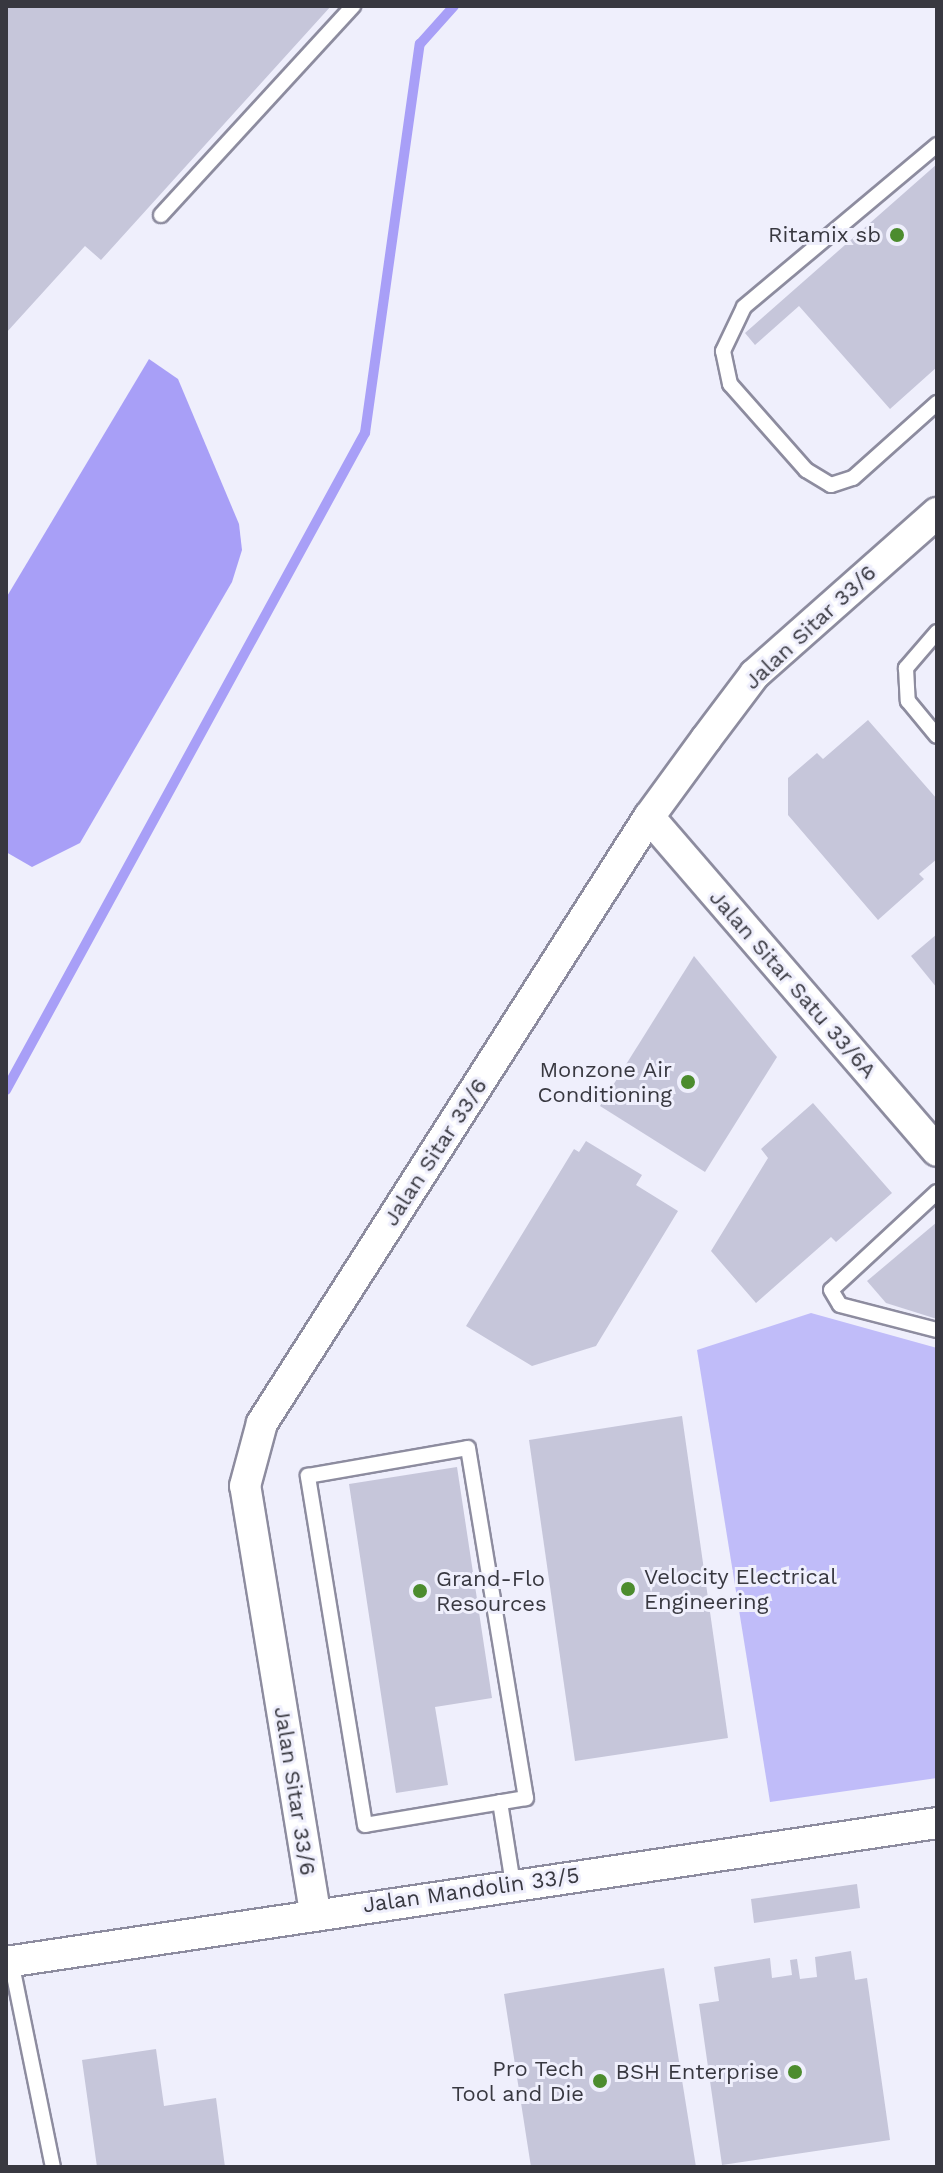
<!DOCTYPE html>
<style>
body{margin:0}
#map{position:relative;width:943px;height:2173px;overflow:hidden;background:#efeffc;font-family:"Work Sans",sans-serif}
div>[style]{position:absolute}
[style*='--x']{left:calc(var(--x)*1px);top:calc(var(--y)*1px);width:calc(var(--w)*1px);rotate:calc(var(--a)*1deg)}
.green>*{inset:0;background:#c0bcf9}
.water>*{inset:0;background:#a89ff7}
.stream>*{height:10px;margin:-5px;padding:0 5px;transform-origin:5px;border-radius:5px;background:#a89ff7}
.building>*{inset:0;background:#c6c6da}
.roads{filter:drop-shadow(2px 0 #8d8c9f) drop-shadow(-2px 0 #8d8c9f) drop-shadow(0 2px #8d8c9f) drop-shadow(0 -2px #8d8c9f)}
.service>*{height:14px;margin:-7px;padding:0 7px;transform-origin:7px;border-radius:7px;background:#fff}
.minor>*{height:30px;margin:-15px;padding:0 15px;transform-origin:15px;border-radius:15px;background:#fff}
.dots>*{width:22px;height:22px;translate:-50% -50%;box-sizing:border-box;border:4px solid #efeffc;border-radius:50%}
span{translate:-50% -50%;white-space:nowrap;text-align:center;line-height:1.15;-webkit-text-stroke:6px #efeffc;paint-order:stroke}
.poi-label{font-size:22px;color:#383840}
.right{translate:-100% -50%;text-align:right}
.left{translate:0 -50%;text-align:left}
.street-label{font-size:22px;color:#383840}
.frame{position:absolute;inset:0;border:8px solid #383840;pointer-events:none}
</style>
<div id="map">
<div class="green">
<i style="clip-path:polygon(811px 1313px,937px 1348px,937px 1778px,770px 1802px,697px 1350px)"></i>
</div>
<div class="water">
<i style="clip-path:polygon(149px 359px,178px 379px,239px 524px,242px 550px,232px 582px,80px 843px,32px 867px,6px 852px,6px 598px)"></i>
</div>
<div class="stream">
<i style="--x:6;--y:1090;--w:749;--a:-61.35"></i>
<i style="--x:365;--y:433;--w:393;--a:-82"></i>
<i style="--x:420;--y:44;--w:51;--a:-48.2"></i>
</div>
<div class="building">
<i style="clip-path:polygon(6px 6px,331px 6px,101px 260px,85px 246px,6px 333px)"></i>
<i style="clip-path:polygon(937px 164px,937px 367px,890px 409px,799px 306px,755px 345px,745px 333px)"></i>
<i style="clip-path:polygon(868px 720px,937px 799px,937px 859px,919px 874px,924px 879px,878px 920px,788px 815px,788px 778px,817px 753px,823px 759px)"></i>
<i style="clip-path:polygon(937px 934px,937px 988px,911px 956px)"></i>
<i style="clip-path:polygon(694px 956px,777px 1057px,705px 1172px,600px 1106px)"></i>
<i style="clip-path:polygon(813px 1103px,892px 1193px,836px 1242px,831px 1237px,756px 1303px,711px 1251px,768px 1158px,761px 1149px)"></i>
<i style="clip-path:polygon(586px 1141px,642px 1175px,636px 1185px,678px 1211px,596px 1346px,532px 1366px,466px 1326px,574px 1149px,579px 1152px)"></i>
<i style="clip-path:polygon(937px 1222px,937px 1319px,886px 1303px,867px 1281px)"></i>
<i style="clip-path:polygon(682px 1416px,728px 1738px,575px 1761px,529px 1440px)"></i>
<i style="clip-path:polygon(457px 1467px,492px 1698px,435px 1707px,448px 1785px,396px 1793px,349px 1484px)"></i>
<i style="clip-path:polygon(857px 1884px,860px 1908px,754px 1923px,751px 1899px)"></i>
<i style="clip-path:polygon(851px 1951px,855px 1980px,867px 1978px,890px 2140px,722px 2165px,699px 2004px,719px 2001px,714px 1967px,770px 1958px,772px 1978px,792px 1975px,790px 1960px,797px 1959px,800px 1979px,817px 1977px,815px 1957px)"></i>
<i style="clip-path:polygon(664px 1968px,696px 2167px,531px 2167px,504px 1994px)"></i>
<i style="clip-path:polygon(156px 2049px,164px 2106px,216px 2098px,225px 2167px,97px 2167px,82px 2060px)"></i>
</div>
<div class="roads">
<div class="service">
<i style="--x:937;--y:145;--w:252;--a:140"></i>
<i style="--x:744;--y:307;--w:49;--a:115.5"></i>
<i style="--x:723;--y:351;--w:34;--a:78"></i>
<i style="--x:730;--y:384;--w:115;--a:48.5"></i>
<i style="--x:806;--y:470;--w:29;--a:31"></i>
<i style="--x:831;--y:485;--w:23;--a:-18"></i>
<i style="--x:853;--y:478;--w:113;--a:-41.8"></i>
<i style="--x:161;--y:215;--w:284;--a:-47.4"></i>
<i style="--x:937;--y:632;--w:48;--a:130.7"></i>
<i style="--x:906;--y:668;--w:33;--a:87"></i>
<i style="--x:908;--y:701;--w:45;--a:50.4"></i>
<i style="--x:937;--y:1192;--w:144;--a:137.2"></i>
<i style="--x:831;--y:1290;--w:17;--a:59"></i>
<i style="--x:840;--y:1305;--w:100;--a:14.5"></i>
<i style="--x:468;--y:1448;--w:355;--a:80.6"></i>
<i style="--x:526;--y:1798;--w:163;--a:170.5"></i>
<i style="--x:365;--y:1825;--w:354;--a:-99.3"></i>
<i style="--x:308;--y:1476;--w:162;--a:-9.9"></i>
<i style="--x:500;--y:1802;--w:83;--a:81"></i>
<i style="--x:11;--y:1961;--w:210;--a:78.5"></i>
</div>
<div class="minor">
<i style="--x:649;--y:817;--w:441;--a:49.2"></i>
<i style="--x:315;--y:1912;--w:432;--a:-99.3"></i>
<i style="--x:245;--y:1486;--w:65;--a:-74.9"></i>
<i style="--x:262;--y:1423;--w:719;--a:-57.44"></i>
<i style="--x:649;--y:817;--w:97;--a:-53.8"></i>
<i style="--x:706;--y:739;--w:81;--a:-53"></i>
<i style="--x:755;--y:674;--w:243;--a:-41.5"></i>
<i style="--x:6;--y:1962;--w:941;--a:-8.49"></i>
</div>
</div>
<div class="dots">
<i style="left:897px;top:235px;background:#4c8c2e"></i>
<i style="left:688px;top:1082px;background:#4c8c2e"></i>
<i style="left:628px;top:1589px;background:#4c8c2e"></i>
<i style="left:420px;top:1591px;background:#4c8c2e"></i>
<i style="left:795px;top:2072px;background:#4c8c2e"></i>
<i style="left:600px;top:2081px;background:#4c8c2e"></i>
</div>
<div class="poi-label">
<span class="right" style="left:881px;top:235px">Ritamix sb</span>
<span class="right" style="left:672px;top:1082px">Monzone Air<br>Conditioning</span>
<span class="left" style="left:644px;top:1589px">Velocity Electrical<br>Engineering</span>
<span class="left" style="left:436px;top:1591px">Grand-Flo<br>Resources</span>
<span class="right" style="left:584px;top:2081px">Pro Tech<br>Tool and Die</span>
<span class="right" style="left:779px;top:2072px">BSH Enterprise</span>
</div>
<div class="street-label">
<span style="left:810px;top:627px;rotate:-43deg">Jalan Sitar 33/6</span>
<span style="left:793px;top:984px;rotate:49deg">Jalan Sitar Satu 33/6A</span>
<span style="left:435px;top:1152px;rotate:-57deg">Jalan Sitar 33/6</span>
<span style="left:295px;top:1791px;rotate:81deg">Jalan Sitar 33/6</span>
<span style="left:471px;top:1890px;rotate:-8deg">Jalan Mandolin 33/5</span>
</div>
<div class="frame"></div>
</div>
